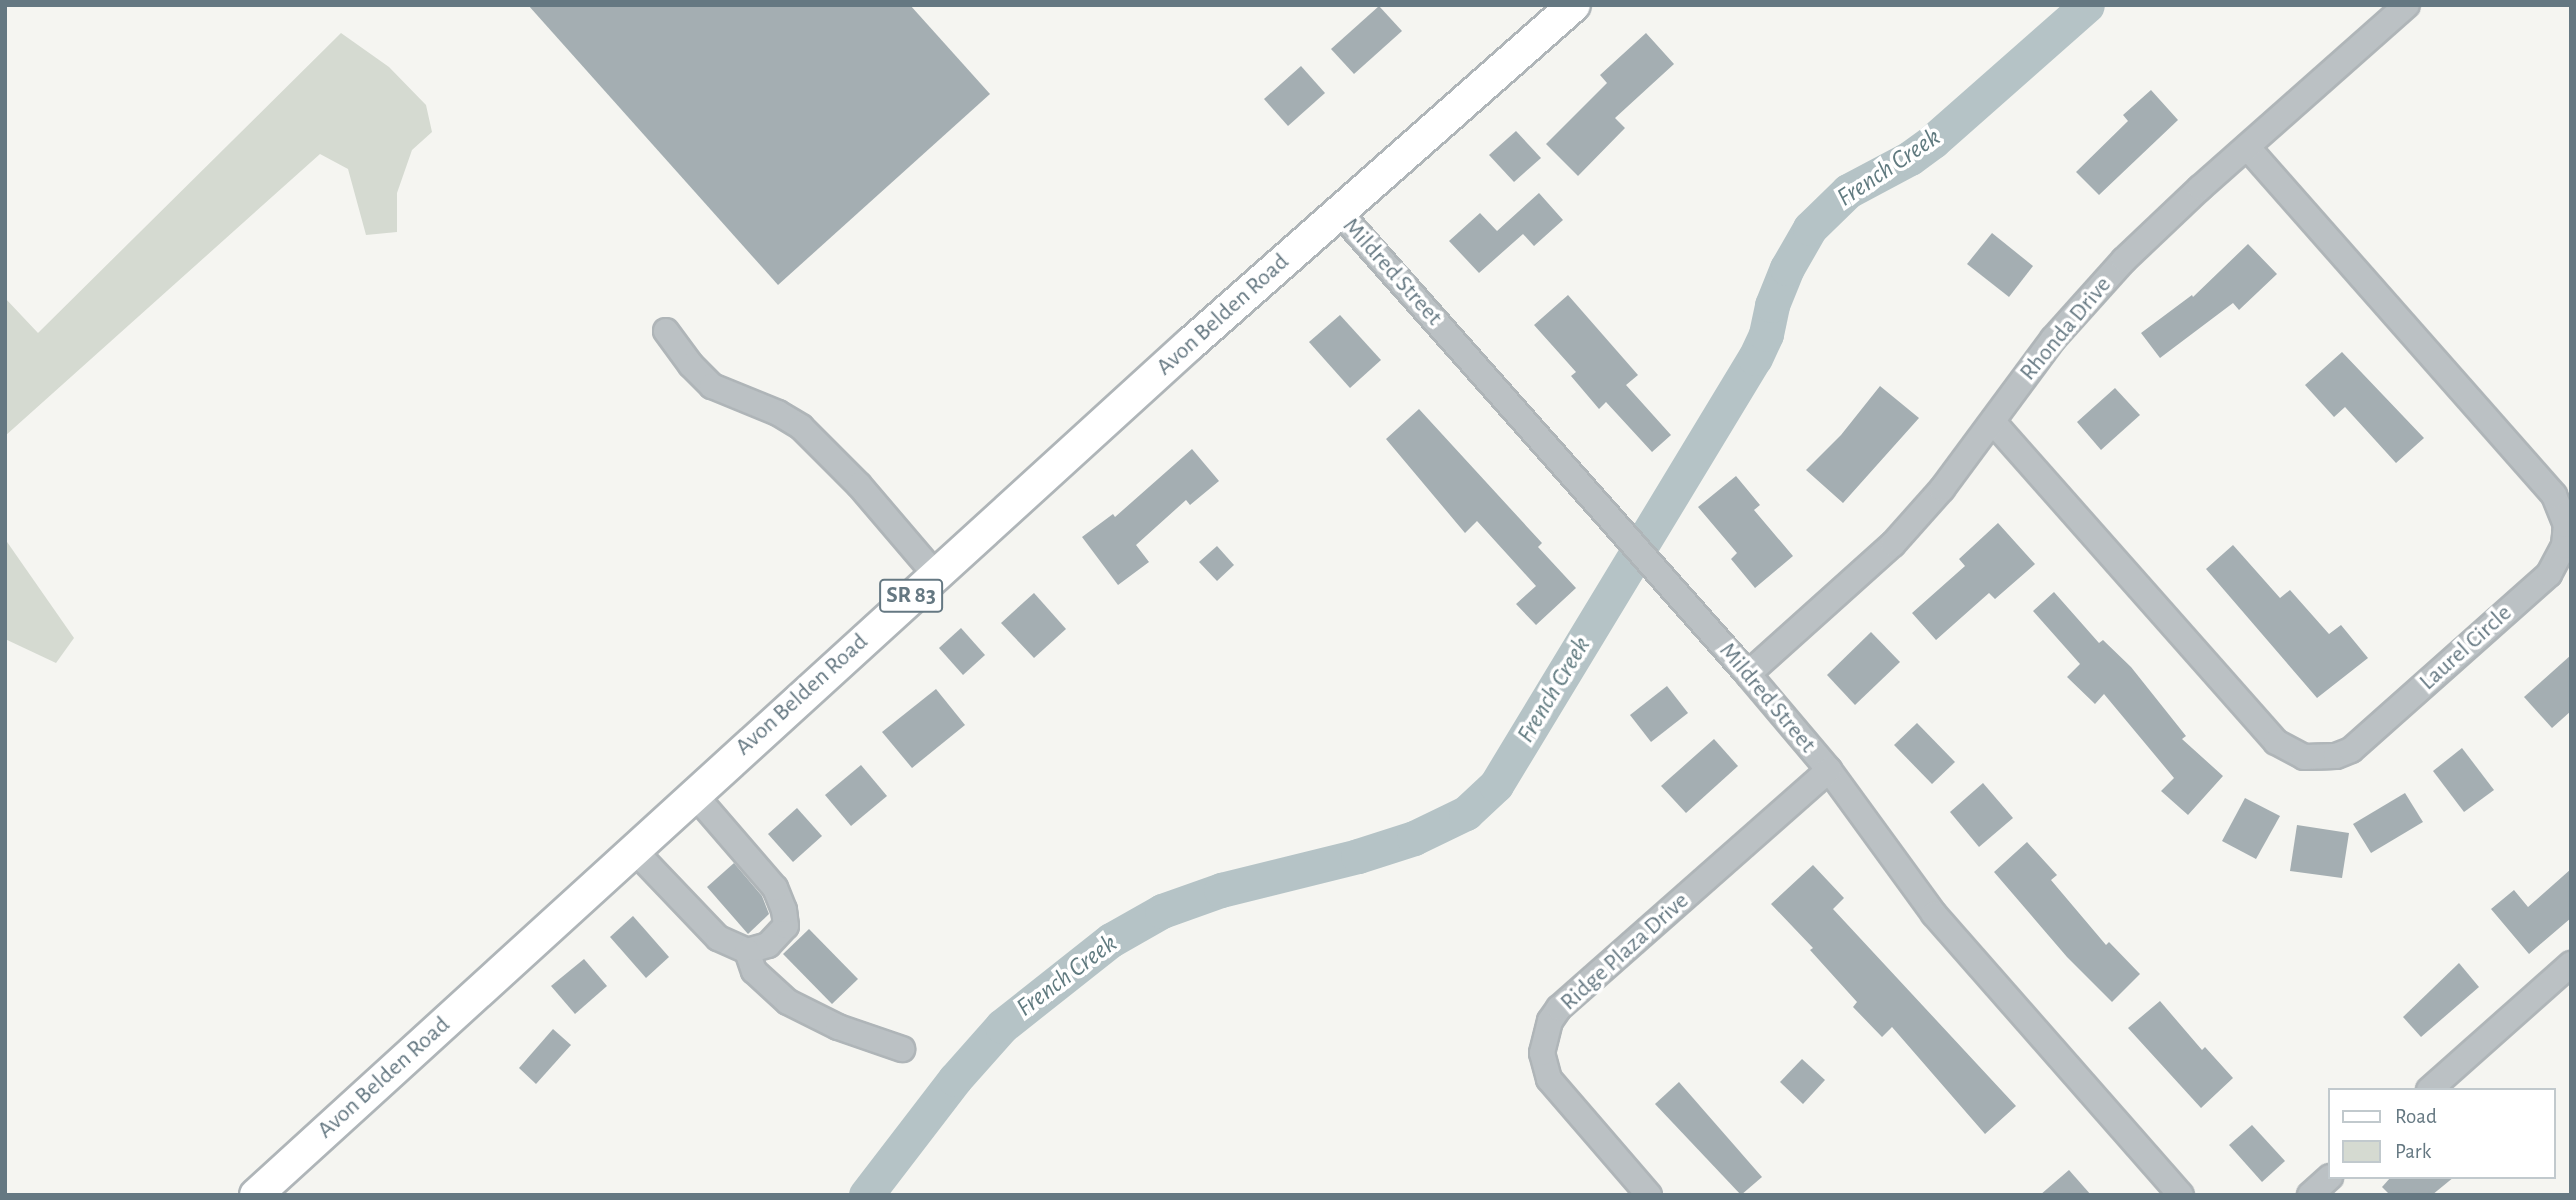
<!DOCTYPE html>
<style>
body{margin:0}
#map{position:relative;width:2576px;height:1200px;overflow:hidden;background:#f5f5f1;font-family:"Alegreya Sans",sans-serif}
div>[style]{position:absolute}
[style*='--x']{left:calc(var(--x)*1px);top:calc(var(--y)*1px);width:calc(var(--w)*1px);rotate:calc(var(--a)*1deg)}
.green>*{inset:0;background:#d5dad1}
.river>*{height:35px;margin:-17.5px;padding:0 17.5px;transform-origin:17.5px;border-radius:17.5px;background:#b5c3c6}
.building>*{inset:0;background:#a4aeb2}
.roads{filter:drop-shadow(2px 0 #afb5b8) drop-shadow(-2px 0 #afb5b8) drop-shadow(0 2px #afb5b8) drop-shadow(0 -2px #afb5b8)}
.minor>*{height:24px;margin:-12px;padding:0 12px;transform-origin:12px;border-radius:12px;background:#bbc1c4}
.major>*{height:32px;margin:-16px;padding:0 16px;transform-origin:16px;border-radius:16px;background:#fff}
span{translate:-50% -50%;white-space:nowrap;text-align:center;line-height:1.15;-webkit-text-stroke:7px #fff;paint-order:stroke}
.shield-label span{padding:2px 5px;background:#fff;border:2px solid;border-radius:5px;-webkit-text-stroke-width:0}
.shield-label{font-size:23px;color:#657882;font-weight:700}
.street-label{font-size:24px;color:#657882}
.water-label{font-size:26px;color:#607a7f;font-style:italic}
.frame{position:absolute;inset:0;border:7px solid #657882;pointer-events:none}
.legend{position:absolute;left:2328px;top:1088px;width:228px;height:91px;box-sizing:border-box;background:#fff;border:2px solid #c1c9cd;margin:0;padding:9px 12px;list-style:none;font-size:21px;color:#657882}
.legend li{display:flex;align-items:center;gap:14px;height:35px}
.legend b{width:35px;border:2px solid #c1c9cd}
</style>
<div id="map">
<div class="green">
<i style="clip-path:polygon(341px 33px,389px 67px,426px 105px,432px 132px,412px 150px,397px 193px,397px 232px,366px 235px,348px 169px,320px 154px,5px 436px,5px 298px,38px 333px)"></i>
<i style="clip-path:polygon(5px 539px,74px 638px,56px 663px,5px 639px)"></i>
</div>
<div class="river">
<i style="--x:866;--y:1195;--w:146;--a:-52.5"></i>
<i style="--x:955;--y:1079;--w:71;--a:-48.4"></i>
<i style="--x:1002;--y:1026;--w:139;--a:-38.3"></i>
<i style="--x:1111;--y:940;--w:59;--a:-29.6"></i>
<i style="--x:1162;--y:911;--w:63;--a:-19.6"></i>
<i style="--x:1221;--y:890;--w:141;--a:-13.9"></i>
<i style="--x:1358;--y:856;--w:59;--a:-17.8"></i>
<i style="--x:1414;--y:838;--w:58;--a:-25.7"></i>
<i style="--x:1466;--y:813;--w:41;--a:-43"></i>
<i style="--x:1496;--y:785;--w:499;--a:-58.8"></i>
<i style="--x:1755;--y:358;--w:26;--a:-65"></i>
<i style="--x:1766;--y:334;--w:30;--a:-78"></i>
<i style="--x:1772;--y:305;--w:40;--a:-68"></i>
<i style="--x:1787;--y:268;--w:46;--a:-60.1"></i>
<i style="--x:1810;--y:228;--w:53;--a:-44.2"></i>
<i style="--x:1848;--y:191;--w:70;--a:-28"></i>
<i style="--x:1910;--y:158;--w:29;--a:-36"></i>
<i style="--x:1933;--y:141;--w:205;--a:-41.4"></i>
</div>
<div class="building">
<i style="clip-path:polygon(528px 5px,910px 5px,990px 94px,778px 285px)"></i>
<i style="clip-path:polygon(1379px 6px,1402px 31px,1354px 74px,1331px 49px)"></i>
<i style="clip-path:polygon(1646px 33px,1674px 64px,1615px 118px,1625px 128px,1578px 176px,1546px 144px,1607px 83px,1600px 75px)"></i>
<i style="clip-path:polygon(1301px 66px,1325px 93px,1288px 126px,1264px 99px)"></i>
<i style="clip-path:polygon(2151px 90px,2178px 120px,2099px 195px,2076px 172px,2128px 121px,2123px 115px)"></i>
<i style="clip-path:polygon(1516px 131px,1541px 158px,1514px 182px,1489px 155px)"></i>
<i style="clip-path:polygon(1539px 193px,1563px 220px,1534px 246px,1523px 234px,1479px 273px,1449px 241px,1480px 213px,1497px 231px)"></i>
<i style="clip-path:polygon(1992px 233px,2033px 266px,2009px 297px,1967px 264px)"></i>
<i style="clip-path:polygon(2248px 244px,2277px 274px,2239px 310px,2233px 303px,2160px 358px,2141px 333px,2192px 295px,2193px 297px)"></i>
<i style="clip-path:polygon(1568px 295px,1638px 375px,1626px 385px,1671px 435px,1652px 452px,1606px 402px,1599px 409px,1571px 376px,1576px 372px,1534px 325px)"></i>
<i style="clip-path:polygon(1340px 315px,1381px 360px,1350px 388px,1309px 342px)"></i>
<i style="clip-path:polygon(2342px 352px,2424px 438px,2396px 463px,2345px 407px,2334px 417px,2305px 385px)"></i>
<i style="clip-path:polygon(1880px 386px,1919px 418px,1843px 503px,1806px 470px,1841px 435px)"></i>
<i style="clip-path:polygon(2115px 388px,2140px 415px,2101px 450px,2077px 422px)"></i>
<i style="clip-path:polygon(1419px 409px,1542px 543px,1538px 547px,1576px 588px,1536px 625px,1516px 604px,1536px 586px,1477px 521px,1465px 533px,1386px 439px)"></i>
<i style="clip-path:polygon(1192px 449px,1219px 481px,1190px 505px,1186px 500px,1136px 545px,1149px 562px,1118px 585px,1082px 537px,1113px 514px,1115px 517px)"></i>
<i style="clip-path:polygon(1736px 476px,1760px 505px,1754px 510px,1793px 556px,1755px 588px,1731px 559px,1737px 553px,1698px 507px)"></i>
<i style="clip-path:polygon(1998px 523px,2035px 564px,1995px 599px,1989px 593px,1936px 640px,1912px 613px,1965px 566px,1959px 559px)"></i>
<i style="clip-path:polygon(2233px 545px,2280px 598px,2290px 590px,2329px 634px,2341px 625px,2368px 658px,2317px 698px,2206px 569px)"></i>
<i style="clip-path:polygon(1217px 546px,1234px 565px,1217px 581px,1199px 562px)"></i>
<i style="clip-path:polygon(2054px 592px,2099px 643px,2103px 640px,2131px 667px,2186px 736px,2182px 739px,2223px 776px,2188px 815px,2161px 791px,2174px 778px,2104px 694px,2095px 704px,2067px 677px,2080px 664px,2033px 611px)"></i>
<i style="clip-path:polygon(1034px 593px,1066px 629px,1034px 658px,1001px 623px)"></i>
<i style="clip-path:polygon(961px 628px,985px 655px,963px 675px,939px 648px)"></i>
<i style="clip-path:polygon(1871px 632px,1900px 662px,1855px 705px,1827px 675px)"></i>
<i style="clip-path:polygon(2571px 655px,2571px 711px,2552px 728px,2524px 697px)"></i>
<i style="clip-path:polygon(1667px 686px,1688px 713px,1651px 742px,1630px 715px)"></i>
<i style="clip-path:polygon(936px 689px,965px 725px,912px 768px,882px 732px)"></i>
<i style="clip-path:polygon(1917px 723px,1955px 762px,1932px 784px,1894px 745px)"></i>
<i style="clip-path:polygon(1714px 739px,1738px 766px,1686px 813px,1661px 786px)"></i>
<i style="clip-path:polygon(2462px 748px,2494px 790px,2464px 812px,2433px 771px)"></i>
<i style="clip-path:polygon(861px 765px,887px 796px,851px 826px,825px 795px)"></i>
<i style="clip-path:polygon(1983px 783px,2013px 818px,1979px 847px,1950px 812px)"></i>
<i style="clip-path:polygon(2405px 793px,2423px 822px,2371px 853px,2353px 824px)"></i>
<i style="clip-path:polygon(2245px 798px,2280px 816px,2256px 859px,2222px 841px)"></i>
<i style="clip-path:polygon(797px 808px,822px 836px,793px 862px,768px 834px)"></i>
<i style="clip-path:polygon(2297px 825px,2349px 833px,2342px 878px,2290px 871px)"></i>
<i style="clip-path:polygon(2027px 842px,2057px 875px,2051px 880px,2106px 945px,2109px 942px,2140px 974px,2112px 1002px,2067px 957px,1994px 872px)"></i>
<i style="clip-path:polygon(734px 863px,762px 896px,769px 914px,748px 934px,707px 887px)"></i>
<i style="clip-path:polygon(1813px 865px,1844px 898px,1833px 909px,2016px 1106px,1985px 1134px,1892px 1027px,1882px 1037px,1853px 1007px,1857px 1002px,1810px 950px,1813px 948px,1771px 904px)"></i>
<i style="clip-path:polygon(2571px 869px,2571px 918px,2529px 954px,2491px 909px,2514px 890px,2528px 907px)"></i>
<i style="clip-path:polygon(633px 916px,669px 957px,646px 978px,610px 937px)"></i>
<i style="clip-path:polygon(809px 929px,858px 979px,832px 1004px,783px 954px)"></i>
<i style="clip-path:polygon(584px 959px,607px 986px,575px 1014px,551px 986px)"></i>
<i style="clip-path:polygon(2459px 963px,2479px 987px,2421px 1037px,2403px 1017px)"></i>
<i style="clip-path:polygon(2160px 1001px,2202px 1050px,2205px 1047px,2233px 1078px,2201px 1108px,2128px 1028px)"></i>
<i style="clip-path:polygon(553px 1029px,571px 1045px,536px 1084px,519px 1068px)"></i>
<i style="clip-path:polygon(1802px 1059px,1825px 1080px,1803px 1104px,1780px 1082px)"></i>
<i style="clip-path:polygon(1679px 1082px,1762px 1177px,1741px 1195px,1655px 1104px)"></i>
<i style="clip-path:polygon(2252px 1125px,2285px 1161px,2262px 1182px,2229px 1145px)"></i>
<i style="clip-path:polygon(2069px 1170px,2091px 1195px,2040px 1195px)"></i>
<i style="clip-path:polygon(2391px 1177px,2454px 1177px,2432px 1195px,2390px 1195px,2382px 1187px)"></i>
</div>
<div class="roads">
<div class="minor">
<i style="--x:1339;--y:212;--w:617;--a:48.48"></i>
<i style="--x:1748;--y:674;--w:126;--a:49.8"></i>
<i style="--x:1829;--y:770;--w:178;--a:53.9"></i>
<i style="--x:1934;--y:914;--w:374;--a:48.7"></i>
<i style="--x:666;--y:331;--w:42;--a:53.7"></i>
<i style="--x:691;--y:365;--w:30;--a:45"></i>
<i style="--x:712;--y:386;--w:71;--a:22.2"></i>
<i style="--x:778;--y:413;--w:27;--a:31"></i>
<i style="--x:801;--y:427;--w:82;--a:45"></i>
<i style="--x:859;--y:485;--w:117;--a:49.5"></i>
<i style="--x:1993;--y:422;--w:427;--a:48.5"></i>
<i style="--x:2276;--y:742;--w:32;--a:28"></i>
<i style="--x:2304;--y:757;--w:32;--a:-2"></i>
<i style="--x:2336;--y:756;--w:16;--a:-22"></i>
<i style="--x:2351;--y:750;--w:265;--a:-41.6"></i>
<i style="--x:2549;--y:574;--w:32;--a:-62"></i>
<i style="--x:2564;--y:546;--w:21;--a:-85"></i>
<i style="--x:2566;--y:525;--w:32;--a:-112"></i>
<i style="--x:2554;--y:495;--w:464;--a:-131.4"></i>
<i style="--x:1748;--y:674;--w:195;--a:-41.9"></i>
<i style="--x:1893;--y:544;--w:74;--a:-48.3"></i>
<i style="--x:1942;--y:489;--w:187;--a:-53.5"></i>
<i style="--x:2053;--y:339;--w:106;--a:-48.1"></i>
<i style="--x:2124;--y:260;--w:105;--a:-43.5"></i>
<i style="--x:2200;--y:188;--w:276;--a:-41.5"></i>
<i style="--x:633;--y:849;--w:123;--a:46.3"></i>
<i style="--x:718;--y:938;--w:32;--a:24"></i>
<i style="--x:747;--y:951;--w:22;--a:-16"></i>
<i style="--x:768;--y:945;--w:26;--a:-47"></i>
<i style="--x:786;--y:926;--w:16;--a:-97"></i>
<i style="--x:784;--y:910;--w:24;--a:-112"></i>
<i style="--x:775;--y:888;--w:124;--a:-130.8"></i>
<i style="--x:747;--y:951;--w:21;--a:71"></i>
<i style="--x:754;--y:971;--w:46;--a:42.4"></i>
<i style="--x:788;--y:1002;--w:56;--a:26.6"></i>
<i style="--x:838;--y:1027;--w:68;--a:19"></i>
<i style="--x:2429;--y:1090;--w:190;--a:-41.6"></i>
<i style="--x:1649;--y:1195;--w:153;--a:-130.8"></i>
<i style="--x:1549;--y:1079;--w:27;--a:-105"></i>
<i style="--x:1542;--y:1053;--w:33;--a:-76"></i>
<i style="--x:1550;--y:1021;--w:16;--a:-55"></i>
<i style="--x:1559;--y:1008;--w:360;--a:-41.4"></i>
<i style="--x:2310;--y:1195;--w:27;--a:-42"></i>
</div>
<div class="major">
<i style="--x:256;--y:1195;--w:1264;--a:-42.34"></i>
<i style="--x:1190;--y:344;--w:512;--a:-41.44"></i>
</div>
</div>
<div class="shield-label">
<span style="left:911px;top:596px">SR 83</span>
</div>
<div class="street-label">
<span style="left:1392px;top:272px;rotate:48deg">Mildred Street</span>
<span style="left:1223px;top:315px;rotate:-42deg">Avon Belden Road</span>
<span style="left:2066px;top:329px;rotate:-50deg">Rhonda Drive</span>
<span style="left:2466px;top:648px;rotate:-42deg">Laurel Circle</span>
<span style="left:802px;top:695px;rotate:-42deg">Avon Belden Road</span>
<span style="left:1767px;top:698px;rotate:50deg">Mildred Street</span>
<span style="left:1625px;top:952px;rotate:-42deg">Ridge Plaza Drive</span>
<span style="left:384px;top:1078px;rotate:-42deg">Avon Belden Road</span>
</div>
<div class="water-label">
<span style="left:1889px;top:168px;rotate:-34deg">French Creek</span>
<span style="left:1554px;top:690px;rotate:-59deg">French Creek</span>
<span style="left:1067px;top:976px;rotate:-37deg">French Creek</span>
</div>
<div class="frame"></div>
<ul class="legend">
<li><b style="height:9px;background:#fff"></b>Road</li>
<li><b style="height:19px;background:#d5dad1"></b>Park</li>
</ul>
</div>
